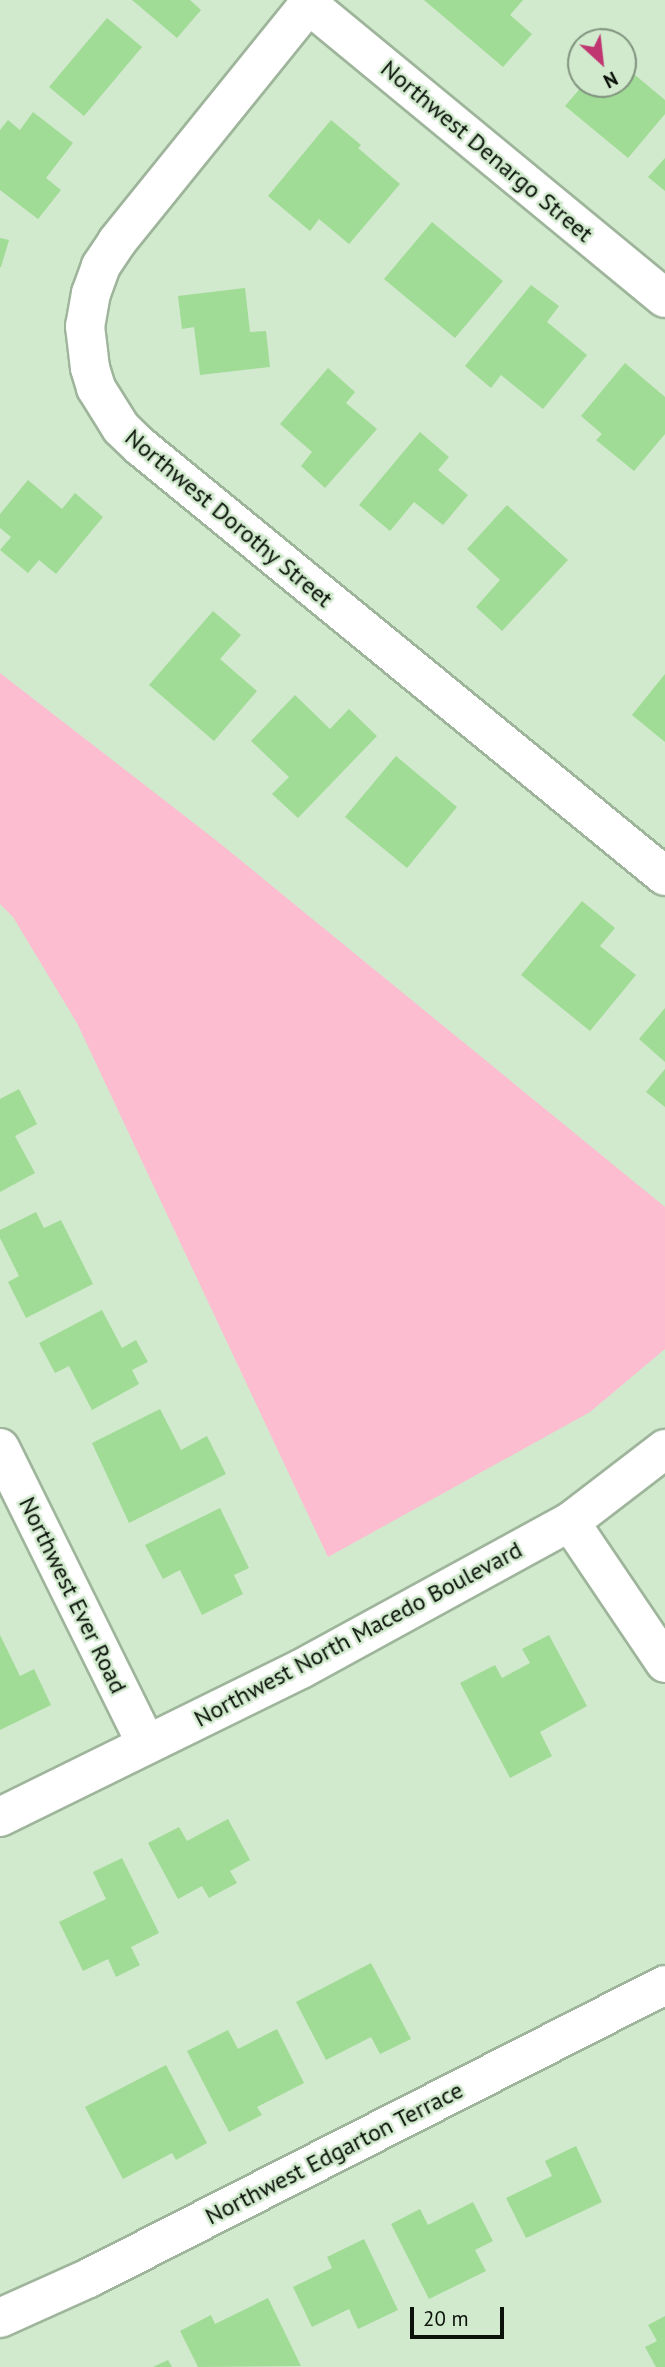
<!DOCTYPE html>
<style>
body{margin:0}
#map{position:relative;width:665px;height:2367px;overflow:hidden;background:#d1e9cd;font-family:"PT Sans",sans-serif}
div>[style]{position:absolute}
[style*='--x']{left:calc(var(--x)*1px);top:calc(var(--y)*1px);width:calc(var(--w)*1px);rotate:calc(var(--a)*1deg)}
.green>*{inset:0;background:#fcbdd1}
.building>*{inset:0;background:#a0dc96}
.roads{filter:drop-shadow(2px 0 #9eb59b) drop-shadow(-2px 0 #9eb59b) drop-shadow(0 2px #9eb59b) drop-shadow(0 -2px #9eb59b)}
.minor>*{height:38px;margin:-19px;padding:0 19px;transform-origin:19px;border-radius:19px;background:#fff}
.tertiary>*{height:38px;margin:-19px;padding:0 19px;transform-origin:19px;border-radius:19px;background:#fff}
span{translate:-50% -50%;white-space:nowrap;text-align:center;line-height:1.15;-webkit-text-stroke:5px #d1e9cd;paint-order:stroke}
.street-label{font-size:24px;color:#0a1209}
.north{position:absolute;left:567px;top:28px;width:70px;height:70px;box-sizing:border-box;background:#d1e9cd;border:2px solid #81937f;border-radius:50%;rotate:153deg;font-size:19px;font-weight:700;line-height:28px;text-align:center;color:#0a1209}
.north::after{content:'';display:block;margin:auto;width:24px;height:32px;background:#bf3671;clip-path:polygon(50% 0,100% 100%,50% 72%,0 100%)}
.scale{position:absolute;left:410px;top:2307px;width:94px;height:32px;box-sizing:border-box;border:4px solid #0a1209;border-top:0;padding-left:9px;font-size:21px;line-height:24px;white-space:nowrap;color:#0a1209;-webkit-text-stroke:5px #d1e9cd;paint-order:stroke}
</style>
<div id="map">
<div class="green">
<i style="clip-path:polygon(0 673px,217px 841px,665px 1207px,665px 1349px,590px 1412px,328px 1557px,77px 1023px,13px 917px,0 904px)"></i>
</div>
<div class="building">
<i style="clip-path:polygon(132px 0,190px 0,201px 10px,177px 38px)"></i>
<i style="clip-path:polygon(424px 0,523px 0,510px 15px,532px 34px,503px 67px)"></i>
<i style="clip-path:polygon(107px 18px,142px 47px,84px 116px,49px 87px)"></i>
<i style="clip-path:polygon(623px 65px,665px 100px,665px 114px,628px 158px,565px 106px,584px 84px,623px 84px)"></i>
<i style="clip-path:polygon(33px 112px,73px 143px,46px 178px,61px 190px,38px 219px,0 190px,0 130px,8px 120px,20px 130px)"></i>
<i style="clip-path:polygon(331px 120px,361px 145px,358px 148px,400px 184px,349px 244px,319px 219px,310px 231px,268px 196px)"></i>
<i style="clip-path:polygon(665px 158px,665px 191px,648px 177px)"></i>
<i style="clip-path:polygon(432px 222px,503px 281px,455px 338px,384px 279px)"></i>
<i style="clip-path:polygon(0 238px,9px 240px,1px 267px,0 267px)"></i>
<i style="clip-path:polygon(531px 285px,559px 306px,547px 322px,587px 355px,543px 409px,501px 375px,491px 388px,465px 366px)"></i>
<i style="clip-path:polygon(245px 288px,250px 332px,266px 331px,270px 367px,200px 375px,194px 327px,182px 329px,178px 296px)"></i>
<i style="clip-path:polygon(625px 363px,665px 397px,665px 434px,634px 471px,596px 440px,602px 434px,581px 416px)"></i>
<i style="clip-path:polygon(328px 368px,355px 392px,346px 403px,377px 429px,325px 488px,301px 466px,312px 452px,280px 424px)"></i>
<i style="clip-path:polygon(420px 432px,449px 457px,438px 470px,468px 495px,443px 525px,414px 502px,390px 531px,359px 505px)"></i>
<i style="clip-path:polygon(28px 480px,62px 509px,75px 493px,103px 517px,56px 574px,39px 560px,28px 573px,0 550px,11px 537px,0 528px,0 514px)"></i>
<i style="clip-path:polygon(507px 505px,568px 560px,502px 631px,476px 607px,500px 580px,467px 549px)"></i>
<i style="clip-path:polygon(213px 611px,241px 635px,220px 659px,257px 691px,214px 741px,149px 685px)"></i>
<i style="clip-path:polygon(665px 674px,665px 742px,632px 715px)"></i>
<i style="clip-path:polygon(295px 695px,330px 729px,349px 709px,377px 736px,298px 818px,272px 794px,289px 777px,251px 741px)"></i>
<i style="clip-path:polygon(396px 756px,457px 807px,407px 868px,345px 817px)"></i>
<i style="clip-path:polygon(582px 901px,615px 928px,600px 946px,636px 975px,590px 1031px,521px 975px)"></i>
<i style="clip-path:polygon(665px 1008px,665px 1062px,639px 1039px)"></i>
<i style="clip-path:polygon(665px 1069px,665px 1107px,646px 1092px)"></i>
<i style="clip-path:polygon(19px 1089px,37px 1124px,15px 1136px,35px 1173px,0 1192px,0 1099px)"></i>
<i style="clip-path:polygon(36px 1212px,44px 1228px,61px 1220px,93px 1284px,26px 1318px,8px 1282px,19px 1276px,0 1238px,0 1230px)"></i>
<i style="clip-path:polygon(102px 1310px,122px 1348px,136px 1340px,148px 1362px,132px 1370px,139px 1384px,92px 1410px,69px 1366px,55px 1373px,39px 1343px)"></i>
<i style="clip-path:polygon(160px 1409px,181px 1450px,207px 1436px,226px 1474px,129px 1523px,92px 1443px)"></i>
<i style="clip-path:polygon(220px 1508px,249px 1568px,234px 1575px,243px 1594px,202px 1615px,180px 1570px,163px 1579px,145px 1545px)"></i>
<i style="clip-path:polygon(0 1635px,20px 1676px,34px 1669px,51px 1705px,0 1730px)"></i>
<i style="clip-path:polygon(549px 1635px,587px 1706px,540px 1732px,552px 1756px,510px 1778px,460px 1683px,495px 1665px,502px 1678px,530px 1663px,522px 1649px)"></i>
<i style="clip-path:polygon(228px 1819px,250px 1860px,230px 1871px,237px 1883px,209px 1898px,202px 1886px,178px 1899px,148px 1843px,179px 1827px,187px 1841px)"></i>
<i style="clip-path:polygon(122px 1858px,159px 1933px,131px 1947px,140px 1965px,116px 1977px,108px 1959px,83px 1971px,59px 1922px,106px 1899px,93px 1872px)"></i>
<i style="clip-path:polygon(371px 1963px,411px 2039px,380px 2054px,371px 2037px,326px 2060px,296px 2002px)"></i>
<i style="clip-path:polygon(277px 2029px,304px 2083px,257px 2107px,262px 2115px,229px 2132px,187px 2051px,228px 2030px,238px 2049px)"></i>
<i style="clip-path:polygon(166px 2065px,207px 2143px,176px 2160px,172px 2153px,123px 2179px,85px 2107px)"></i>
<i style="clip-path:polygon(576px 2146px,602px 2202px,526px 2238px,506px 2198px,552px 2176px,545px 2161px)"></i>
<i style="clip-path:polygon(473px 2202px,493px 2241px,475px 2250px,486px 2271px,429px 2299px,391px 2224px,420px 2209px,428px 2225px)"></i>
<i style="clip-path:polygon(364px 2239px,398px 2310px,358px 2329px,349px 2309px,312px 2327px,293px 2287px,332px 2268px,327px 2257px)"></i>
<i style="clip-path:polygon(268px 2298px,301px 2366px,198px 2367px,180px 2331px,211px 2315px,215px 2324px)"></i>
<i style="clip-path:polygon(665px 2316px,665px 2367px,656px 2367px,645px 2347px,657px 2341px,648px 2325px)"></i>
<i style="clip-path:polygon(168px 2360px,172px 2367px,153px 2367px)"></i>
</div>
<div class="roads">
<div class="minor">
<i style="--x:312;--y:0;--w:311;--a:128.9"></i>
<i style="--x:117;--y:242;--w:29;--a:124"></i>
<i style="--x:101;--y:266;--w:29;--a:110"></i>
<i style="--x:91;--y:293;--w:34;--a:100"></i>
<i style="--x:85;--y:326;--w:42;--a:83.2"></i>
<i style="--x:90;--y:368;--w:21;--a:73"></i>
<i style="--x:96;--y:388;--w:47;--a:58"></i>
<i style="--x:121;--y:428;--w:28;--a:44"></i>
<i style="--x:141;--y:447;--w:677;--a:39.31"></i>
<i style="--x:308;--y:4;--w:462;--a:39.5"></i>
<i style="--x:0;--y:1448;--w:329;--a:63.7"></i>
<i style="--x:570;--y:1522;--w:170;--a:56"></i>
<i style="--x:0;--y:2318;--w:98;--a:-24.2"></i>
<i style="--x:89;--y:2278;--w:646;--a:-26.96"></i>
</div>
<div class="tertiary">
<i style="--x:0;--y:1817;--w:335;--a:-26.2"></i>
<i style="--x:301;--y:1669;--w:307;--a:-28.7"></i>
<i style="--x:570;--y:1522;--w:120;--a:-37.5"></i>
</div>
</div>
<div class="street-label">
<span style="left:487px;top:151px;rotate:40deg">Northwest Denargo Street</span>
<span style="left:229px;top:518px;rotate:40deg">Northwest Dorothy Street</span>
<span style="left:73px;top:1595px;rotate:64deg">Northwest Ever Road</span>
<span style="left:358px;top:1634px;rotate:-28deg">Northwest North Macedo Boulevard</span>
<span style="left:334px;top:2153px;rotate:-27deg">Northwest Edgarton Terrace</span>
</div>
<div class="north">N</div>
<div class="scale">20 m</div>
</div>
